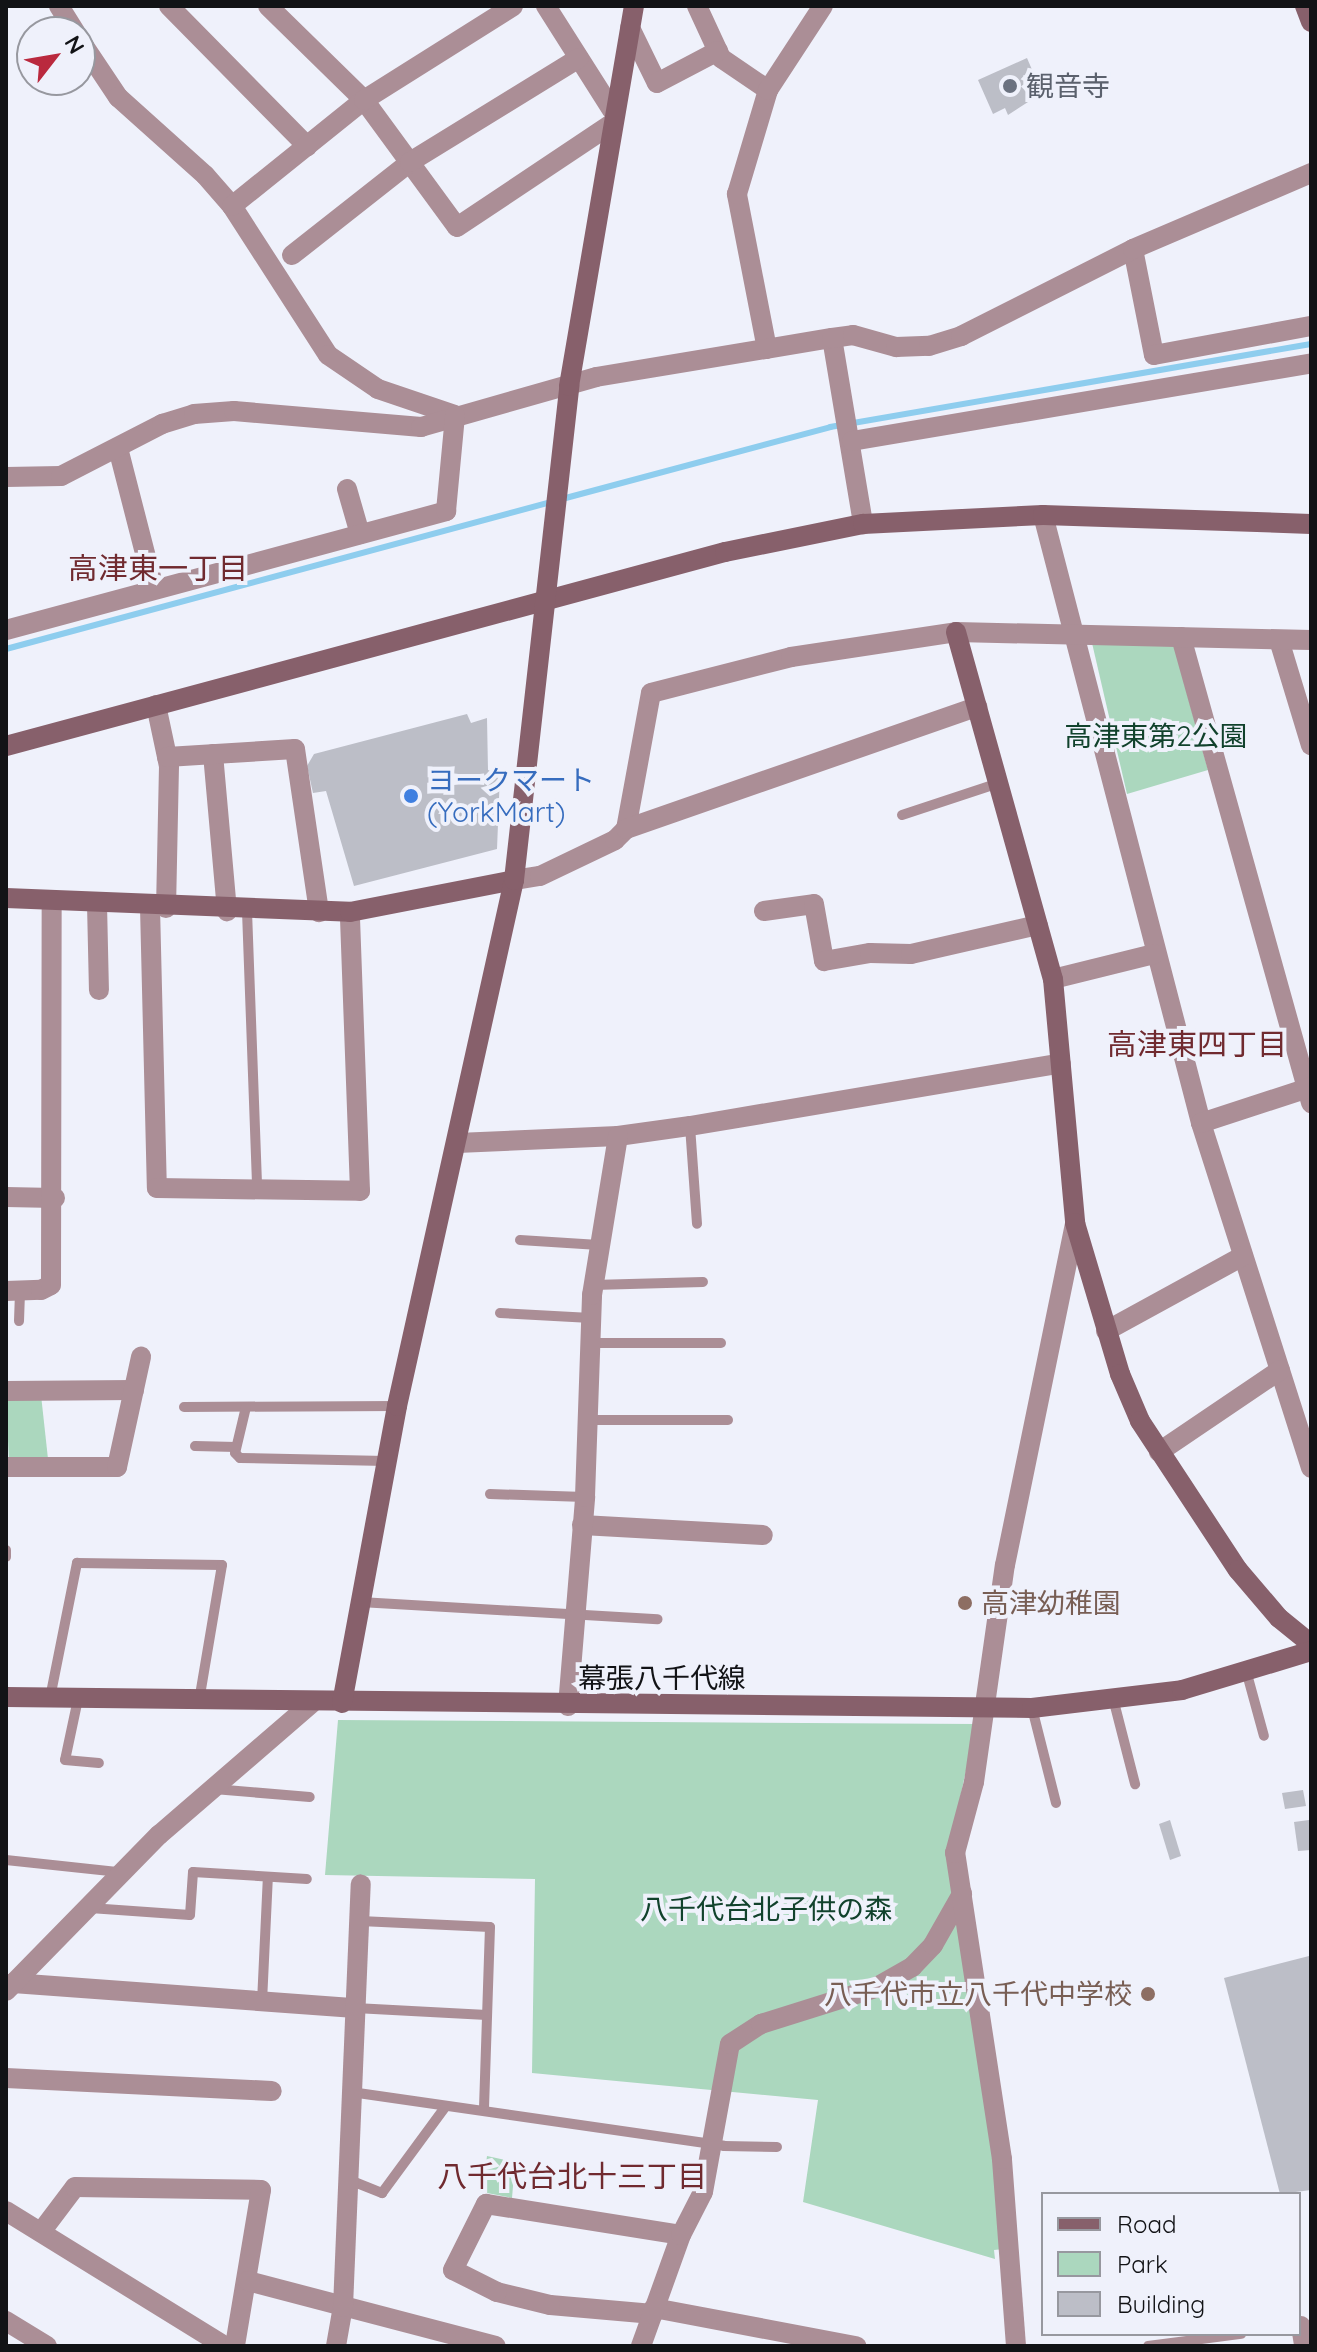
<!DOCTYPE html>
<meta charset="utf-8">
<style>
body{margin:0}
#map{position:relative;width:1317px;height:2352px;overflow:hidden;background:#eff1fb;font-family:Quicksand,"Noto Sans JP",sans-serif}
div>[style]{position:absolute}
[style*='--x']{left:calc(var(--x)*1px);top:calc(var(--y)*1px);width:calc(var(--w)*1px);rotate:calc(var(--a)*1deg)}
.green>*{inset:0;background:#abd7be}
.stream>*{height:6px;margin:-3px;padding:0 3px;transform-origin:3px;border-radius:3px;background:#8ecdee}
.building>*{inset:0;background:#bcbec7}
.lane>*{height:10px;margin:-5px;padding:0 5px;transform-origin:5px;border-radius:5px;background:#ab8e96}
.street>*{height:20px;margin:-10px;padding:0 10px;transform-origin:10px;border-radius:10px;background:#ab8e96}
.secondary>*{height:20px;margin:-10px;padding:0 10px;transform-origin:10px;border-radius:10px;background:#87606b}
.dots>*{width:22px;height:22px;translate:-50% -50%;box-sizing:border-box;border:4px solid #eff1fb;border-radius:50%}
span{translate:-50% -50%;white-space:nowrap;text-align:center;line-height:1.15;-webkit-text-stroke:8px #eff1fb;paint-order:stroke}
.worship-label{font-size:28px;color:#5b616d}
.left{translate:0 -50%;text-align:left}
.park-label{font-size:28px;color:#11422c}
.shop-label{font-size:28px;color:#366cbe}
.education-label{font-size:28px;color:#785e54}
.right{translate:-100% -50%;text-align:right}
.street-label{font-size:28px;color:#121316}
.neighbourhood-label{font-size:30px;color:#702a2f}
.frame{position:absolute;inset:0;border:8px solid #121316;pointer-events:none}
.legend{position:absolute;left:1041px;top:2192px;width:260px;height:144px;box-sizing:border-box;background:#eff1fb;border:2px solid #97989f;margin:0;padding:10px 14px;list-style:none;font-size:24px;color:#121316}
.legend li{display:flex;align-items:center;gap:16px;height:40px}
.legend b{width:40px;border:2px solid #97989f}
.north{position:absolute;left:16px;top:16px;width:80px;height:80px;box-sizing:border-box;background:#eff1fb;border:2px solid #97989f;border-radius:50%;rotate:59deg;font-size:22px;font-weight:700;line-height:32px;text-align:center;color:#121316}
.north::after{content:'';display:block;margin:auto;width:28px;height:36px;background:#ba293e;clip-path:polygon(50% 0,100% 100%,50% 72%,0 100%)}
</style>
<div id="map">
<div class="green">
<i style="clip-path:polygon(1092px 643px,1174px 646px,1208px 770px,1127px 794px)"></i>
<i style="clip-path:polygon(41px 1395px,48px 1459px,9px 1462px,6px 1397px)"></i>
<i style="clip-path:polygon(338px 1720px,976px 1724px,948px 1854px,995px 2159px,1004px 2249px,994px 2250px,995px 2259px,803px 2202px,818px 2100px,532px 2073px,535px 1879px,325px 1875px)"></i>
<i style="clip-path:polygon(487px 2156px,515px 2162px,512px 2198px,482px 2192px)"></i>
</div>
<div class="stream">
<i style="--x:562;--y:499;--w:278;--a:-15"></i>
<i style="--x:830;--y:427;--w:488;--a:-9.8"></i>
<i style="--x:6;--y:649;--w:564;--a:-15.09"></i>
</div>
<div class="building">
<i style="clip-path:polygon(1027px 58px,1042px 93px,1008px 115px,1005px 108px,993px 114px,978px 80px)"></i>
<i style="clip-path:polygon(467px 714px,471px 723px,487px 718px,488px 770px,500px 774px,497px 849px,354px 886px,326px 791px,313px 793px,307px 766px,314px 754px)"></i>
<i style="clip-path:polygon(1303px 1790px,1306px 1806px,1285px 1809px,1282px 1793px)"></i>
<i style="clip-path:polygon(1170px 1820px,1181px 1856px,1170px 1860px,1159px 1824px)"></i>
<i style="clip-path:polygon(1309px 1820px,1311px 1850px,1298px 1851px,1294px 1822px)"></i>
<i style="clip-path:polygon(1309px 1956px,1311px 2190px,1280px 2194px,1224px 1978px)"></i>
</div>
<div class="lane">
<i style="--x:902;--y:815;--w:102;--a:-18.3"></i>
<i style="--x:247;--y:911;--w:278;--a:87.9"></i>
<i style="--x:690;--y:1126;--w:98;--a:85.9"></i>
<i style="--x:520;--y:1240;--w:79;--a:3.6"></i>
<i style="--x:593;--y:1285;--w:110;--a:-1.6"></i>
<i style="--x:500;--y:1313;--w:91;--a:3.1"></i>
<i style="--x:19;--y:1321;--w:30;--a:-88"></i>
<i style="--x:590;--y:1343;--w:131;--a:0"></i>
<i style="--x:184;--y:1407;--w:213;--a:-0.3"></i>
<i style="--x:246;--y:1407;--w:47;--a:103.4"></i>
<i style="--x:235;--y:1453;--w:7;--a:45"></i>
<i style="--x:240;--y:1458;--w:146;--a:1.2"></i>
<i style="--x:587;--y:1420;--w:141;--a:0"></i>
<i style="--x:195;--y:1446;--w:41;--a:1.4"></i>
<i style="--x:490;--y:1494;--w:95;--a:1.8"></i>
<i style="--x:6;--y:1550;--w:7;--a:90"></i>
<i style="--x:360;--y:1602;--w:298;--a:3.3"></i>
<i style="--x:1247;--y:1674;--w:64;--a:74.7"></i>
<i style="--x:50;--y:1698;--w:138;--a:-78.7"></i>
<i style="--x:77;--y:1563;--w:145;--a:0.8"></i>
<i style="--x:222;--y:1565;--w:138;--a:99.6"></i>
<i style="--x:78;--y:1699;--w:62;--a:102"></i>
<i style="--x:65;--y:1760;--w:34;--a:5"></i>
<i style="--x:1114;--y:1702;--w:85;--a:75.6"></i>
<i style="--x:1032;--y:1708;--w:98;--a:75.8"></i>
<i style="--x:214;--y:1789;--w:96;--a:4.8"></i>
<i style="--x:6;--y:1860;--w:114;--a:6.1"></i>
<i style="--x:90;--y:1908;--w:100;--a:4"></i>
<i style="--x:190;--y:1915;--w:43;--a:-86"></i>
<i style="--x:193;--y:1872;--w:114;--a:3.5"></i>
<i style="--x:360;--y:1921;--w:130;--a:2.6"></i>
<i style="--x:490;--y:1927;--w:182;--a:91.9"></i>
<i style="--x:262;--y:2002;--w:125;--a:-87.3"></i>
<i style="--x:355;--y:2008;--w:132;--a:3"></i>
<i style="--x:351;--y:2092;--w:377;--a:8.2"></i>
<i style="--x:724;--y:2146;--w:53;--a:1.1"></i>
<i style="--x:347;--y:2179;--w:38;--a:22"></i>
<i style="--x:382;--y:2193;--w:108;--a:-53.7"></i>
<i style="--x:1148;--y:2346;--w:94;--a:-7.4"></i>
</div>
<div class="street">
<i style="--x:59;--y:6;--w:31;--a:58"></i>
<i style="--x:169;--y:6;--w:197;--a:45.4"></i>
<i style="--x:268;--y:6;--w:134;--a:44.4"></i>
<i style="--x:364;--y:100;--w:157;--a:53.8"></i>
<i style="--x:457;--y:227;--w:184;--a:-33.7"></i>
<i style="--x:546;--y:6;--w:123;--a:57.6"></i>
<i style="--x:697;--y:6;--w:57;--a:65.2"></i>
<i style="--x:721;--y:58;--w:57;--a:34.2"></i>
<i style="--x:630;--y:28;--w:61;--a:63.9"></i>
<i style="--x:657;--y:83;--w:69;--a:-27.7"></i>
<i style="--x:80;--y:40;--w:69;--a:56.3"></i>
<i style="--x:118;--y:97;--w:117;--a:41.9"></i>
<i style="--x:205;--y:175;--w:41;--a:48.9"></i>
<i style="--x:232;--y:206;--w:177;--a:57.2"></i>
<i style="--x:328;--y:355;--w:60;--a:34.2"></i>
<i style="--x:378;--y:389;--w:81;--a:18.7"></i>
<i style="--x:232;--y:206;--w:169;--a:-38.8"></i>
<i style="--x:364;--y:100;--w:176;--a:-32.2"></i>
<i style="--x:1133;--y:249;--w:108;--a:78.8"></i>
<i style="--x:1154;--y:355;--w:160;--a:-10.5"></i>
<i style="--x:292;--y:255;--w:150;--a:-38.2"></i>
<i style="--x:410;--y:162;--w:198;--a:-31.6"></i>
<i style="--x:832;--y:338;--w:189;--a:80.5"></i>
<i style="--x:767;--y:349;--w:158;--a:-101"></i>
<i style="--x:737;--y:194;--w:109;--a:-73.4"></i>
<i style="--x:768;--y:90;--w:100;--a:-56.8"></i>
<i style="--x:852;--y:441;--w:466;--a:-9.6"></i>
<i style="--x:118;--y:448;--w:145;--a:75.6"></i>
<i style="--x:6;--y:477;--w:55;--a:-1"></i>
<i style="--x:61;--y:476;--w:114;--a:-27.2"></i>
<i style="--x:162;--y:424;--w:34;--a:-17"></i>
<i style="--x:194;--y:414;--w:40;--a:-4.3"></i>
<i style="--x:234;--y:411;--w:188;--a:4.9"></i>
<i style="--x:421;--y:427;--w:182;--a:-15.9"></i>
<i style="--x:596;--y:377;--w:239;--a:-9.4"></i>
<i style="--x:832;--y:338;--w:21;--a:-8"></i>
<i style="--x:853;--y:335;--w:45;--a:15.6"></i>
<i style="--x:896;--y:347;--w:33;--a:-2"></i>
<i style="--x:929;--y:346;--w:34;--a:-17"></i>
<i style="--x:961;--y:336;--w:193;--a:-26.8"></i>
<i style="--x:1133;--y:249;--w:194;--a:-23.1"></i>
<i style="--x:347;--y:489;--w:47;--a:73.9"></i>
<i style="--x:1043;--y:515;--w:628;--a:75.43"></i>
<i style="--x:1201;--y:1123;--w:362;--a:72.3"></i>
<i style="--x:6;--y:630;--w:456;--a:-15.1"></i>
<i style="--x:446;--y:511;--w:96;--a:-84.6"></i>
<i style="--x:1181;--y:637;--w:484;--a:74.4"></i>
<i style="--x:1279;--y:640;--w:110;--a:73.1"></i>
<i style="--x:156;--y:705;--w:62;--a:78"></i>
<i style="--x:169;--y:766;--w:142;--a:91.2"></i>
<i style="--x:213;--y:754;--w:158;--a:84.9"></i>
<i style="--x:167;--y:757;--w:128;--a:-3.6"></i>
<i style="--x:295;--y:749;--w:165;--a:81.6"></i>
<i style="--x:626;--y:829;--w:138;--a:-79.6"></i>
<i style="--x:651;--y:693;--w:145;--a:-14.4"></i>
<i style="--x:791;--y:657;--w:167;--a:-8.6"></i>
<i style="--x:956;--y:632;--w:355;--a:1.3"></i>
<i style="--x:514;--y:880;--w:26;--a:-9"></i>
<i style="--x:540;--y:876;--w:83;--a:-25.6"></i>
<i style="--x:615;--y:840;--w:16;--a:-45"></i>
<i style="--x:626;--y:829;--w:372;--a:-19.2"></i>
<i style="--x:97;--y:904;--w:86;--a:88.7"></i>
<i style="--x:150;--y:907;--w:281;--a:88.6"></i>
<i style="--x:157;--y:1188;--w:203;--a:0.8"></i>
<i style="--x:360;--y:1191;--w:279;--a:-92.1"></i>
<i style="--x:764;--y:911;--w:50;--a:-8"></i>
<i style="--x:814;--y:904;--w:58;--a:80"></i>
<i style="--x:824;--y:961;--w:47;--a:-9.9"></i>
<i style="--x:870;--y:953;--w:41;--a:1.4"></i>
<i style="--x:911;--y:954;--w:130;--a:-12.9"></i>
<i style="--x:1053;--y:979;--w:104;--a:-13.9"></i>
<i style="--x:1201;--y:1123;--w:116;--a:-18.1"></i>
<i style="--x:457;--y:1143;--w:161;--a:-2.5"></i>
<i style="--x:618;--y:1136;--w:73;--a:-7.9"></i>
<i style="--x:690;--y:1126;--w:376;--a:-9.6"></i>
<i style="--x:6;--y:1197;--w:49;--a:1.2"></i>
<i style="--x:6;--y:1291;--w:35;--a:-2"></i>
<i style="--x:41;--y:1290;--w:11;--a:-27"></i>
<i style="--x:51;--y:1285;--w:384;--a:-89.9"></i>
<i style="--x:1106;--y:1331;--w:156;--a:-28.7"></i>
<i style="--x:6;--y:1391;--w:128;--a:-0.4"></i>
<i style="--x:1159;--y:1452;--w:146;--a:-34.1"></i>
<i style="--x:6;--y:1467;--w:111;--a:0"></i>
<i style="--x:117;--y:1467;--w:113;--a:-77.7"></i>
<i style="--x:582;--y:1525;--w:181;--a:3.2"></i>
<i style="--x:568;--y:1706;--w:210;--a:-85.3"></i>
<i style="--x:585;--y:1497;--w:202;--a:-88"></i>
<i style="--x:592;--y:1295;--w:161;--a:-80.7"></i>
<i style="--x:13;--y:1983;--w:343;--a:4.2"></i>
<i style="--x:6;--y:1991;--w:219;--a:-45.6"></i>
<i style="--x:159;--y:1835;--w:202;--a:-40.8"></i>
<i style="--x:6;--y:2078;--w:266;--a:2.8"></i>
<i style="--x:6;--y:2211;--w:257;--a:31.7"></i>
<i style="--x:41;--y:2232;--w:56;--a:-52.9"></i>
<i style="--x:75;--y:2187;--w:186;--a:0.9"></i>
<i style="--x:261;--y:2190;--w:158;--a:99.5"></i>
<i style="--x:248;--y:2281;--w:256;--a:14.7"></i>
<i style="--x:654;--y:2308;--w:206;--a:10.7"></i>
<i style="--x:653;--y:2314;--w:103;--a:-175"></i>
<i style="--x:550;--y:2305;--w:55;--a:-166.2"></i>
<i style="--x:497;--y:2292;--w:49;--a:-153.4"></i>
<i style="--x:453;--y:2270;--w:74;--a:-63.4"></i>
<i style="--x:486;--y:2204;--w:197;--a:9"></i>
<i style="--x:6;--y:2321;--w:48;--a:31.4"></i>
<i style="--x:1301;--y:2326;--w:20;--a:81"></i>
<i style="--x:336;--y:2346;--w:40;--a:-80"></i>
<i style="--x:343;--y:2307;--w:423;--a:-87.6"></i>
<i style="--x:641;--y:2346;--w:118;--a:-70.2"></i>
<i style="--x:681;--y:2235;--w:48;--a:-62.9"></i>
<i style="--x:703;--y:2192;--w:150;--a:-79.7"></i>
<i style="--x:730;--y:2044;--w:37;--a:-33"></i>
<i style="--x:761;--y:2024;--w:120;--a:-17.5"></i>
<i style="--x:875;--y:1988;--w:43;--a:-29.6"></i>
<i style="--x:912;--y:1967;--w:30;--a:-46"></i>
<i style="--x:933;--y:1945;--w:59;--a:-60.4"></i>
<i style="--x:1016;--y:2346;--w:188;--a:-94.3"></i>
<i style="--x:1002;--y:2159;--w:310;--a:-98.7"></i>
<i style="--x:955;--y:1853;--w:73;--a:-75"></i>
<i style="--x:974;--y:1782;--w:219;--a:-81.9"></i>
<i style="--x:1005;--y:1565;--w:349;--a:-78.4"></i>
</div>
<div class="secondary">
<i style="--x:1305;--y:6;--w:17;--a:69"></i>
<i style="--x:956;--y:632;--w:360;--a:74.4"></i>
<i style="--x:1053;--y:979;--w:245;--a:84.8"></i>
<i style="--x:1075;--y:1223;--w:158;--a:73.4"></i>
<i style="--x:1120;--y:1374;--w:51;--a:66.9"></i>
<i style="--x:1140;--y:1421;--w:178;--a:56.7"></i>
<i style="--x:1238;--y:1570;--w:63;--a:49.5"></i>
<i style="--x:1279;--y:1618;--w:41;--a:39.1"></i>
<i style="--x:6;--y:746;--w:745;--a:-15.1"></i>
<i style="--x:725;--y:552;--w:141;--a:-11.5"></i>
<i style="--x:863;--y:524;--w:180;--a:-2.9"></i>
<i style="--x:1043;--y:515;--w:268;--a:1.9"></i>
<i style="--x:6;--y:898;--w:344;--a:2.3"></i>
<i style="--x:350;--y:912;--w:167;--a:-11"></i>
<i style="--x:6;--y:1697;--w:1026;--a:0.61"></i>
<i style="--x:1032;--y:1708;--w:151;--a:-6.8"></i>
<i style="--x:1182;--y:1690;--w:135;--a:-16.8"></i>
<i style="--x:342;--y:1703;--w:302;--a:-79.5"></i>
<i style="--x:397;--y:1406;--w:539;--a:-77.46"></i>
<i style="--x:514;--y:880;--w:497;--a:-83.6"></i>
<i style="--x:569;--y:386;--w:386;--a:-80.3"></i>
</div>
<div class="dots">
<i style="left:1010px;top:86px;background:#6b7280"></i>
<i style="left:411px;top:796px;background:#3f7fe0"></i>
<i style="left:965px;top:1603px;background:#8d6e63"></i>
<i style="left:1148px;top:1994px;background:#8d6e63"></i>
</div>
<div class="worship-label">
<span class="left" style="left:1026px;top:86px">観音寺</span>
</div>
<div class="park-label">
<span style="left:1156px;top:736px">高津東第2公園</span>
<span style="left:766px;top:1909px">八千代台北子供の森</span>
</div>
<div class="shop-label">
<span class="left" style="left:427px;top:796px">ヨークマート<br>(YorkMart)</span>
</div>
<div class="education-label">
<span class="left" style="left:981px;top:1603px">高津幼稚園</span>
<span class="right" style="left:1132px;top:1994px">八千代市立八千代中学校</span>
</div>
<div class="street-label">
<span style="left:662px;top:1678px">幕張八千代線</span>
</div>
<div class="neighbourhood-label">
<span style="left:158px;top:568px">高津東一丁目</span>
<span style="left:1197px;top:1044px">高津東四丁目</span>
<span style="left:572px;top:2176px">八千代台北十三丁目</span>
</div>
<div class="frame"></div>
<ul class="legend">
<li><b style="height:10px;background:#87606b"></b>Road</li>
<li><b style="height:22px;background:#abd7be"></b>Park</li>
<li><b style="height:22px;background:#bcbec7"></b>Building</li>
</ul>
<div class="north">N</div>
</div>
